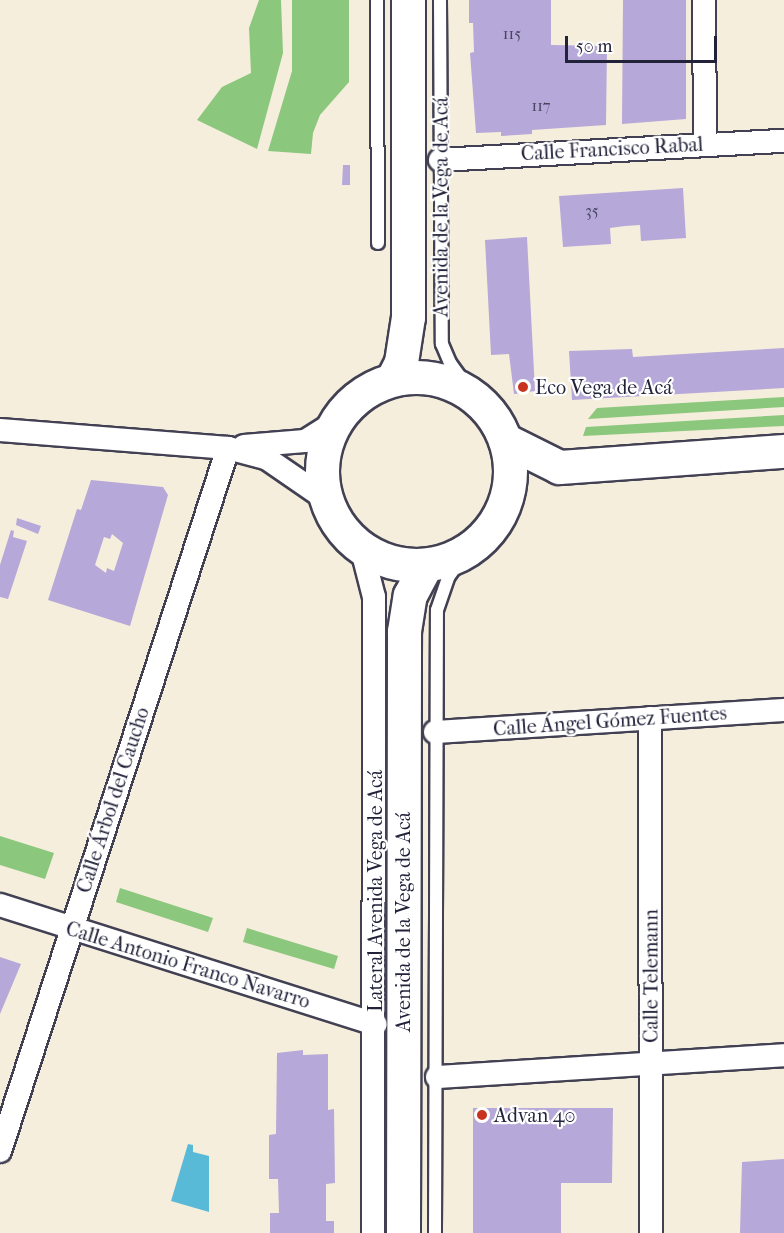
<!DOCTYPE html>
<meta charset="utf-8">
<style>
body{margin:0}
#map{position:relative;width:784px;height:1233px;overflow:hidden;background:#f6eedd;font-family:"IM FELL French Canon",serif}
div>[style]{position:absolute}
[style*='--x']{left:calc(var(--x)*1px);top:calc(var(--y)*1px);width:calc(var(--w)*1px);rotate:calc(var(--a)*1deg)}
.green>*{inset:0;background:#8bc77c}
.water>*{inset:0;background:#59bad8}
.building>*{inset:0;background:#b6a8d8}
.roads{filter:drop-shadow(2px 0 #424153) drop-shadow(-2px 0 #424153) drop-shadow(0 2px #424153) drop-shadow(0 -2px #424153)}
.lane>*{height:12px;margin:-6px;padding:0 6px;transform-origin:6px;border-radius:6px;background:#fff}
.street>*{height:22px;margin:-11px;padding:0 11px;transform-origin:11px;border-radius:11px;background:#fff}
.secondary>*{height:33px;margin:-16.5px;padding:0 16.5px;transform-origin:16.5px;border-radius:16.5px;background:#fff}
.secondary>.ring{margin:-16.5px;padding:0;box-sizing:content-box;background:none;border:33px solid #fff;border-radius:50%}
.dots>*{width:16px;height:16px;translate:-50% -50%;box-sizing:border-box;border:3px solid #fff;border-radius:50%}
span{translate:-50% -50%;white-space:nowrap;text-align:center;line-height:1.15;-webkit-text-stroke:4.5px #fff;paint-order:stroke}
.number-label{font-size:16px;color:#474462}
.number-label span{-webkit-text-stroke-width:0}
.street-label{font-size:20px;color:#22223b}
.poi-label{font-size:20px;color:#22223b}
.left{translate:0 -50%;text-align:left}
.scale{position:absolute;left:565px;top:36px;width:152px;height:27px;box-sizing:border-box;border:3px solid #22223b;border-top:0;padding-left:8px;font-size:18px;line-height:21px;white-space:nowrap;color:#22223b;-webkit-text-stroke:4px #fff;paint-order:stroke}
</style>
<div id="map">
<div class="green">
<i style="clip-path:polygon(259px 0,281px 0,283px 53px,257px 149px,197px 120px,222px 87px,251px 73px,249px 28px)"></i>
<i style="clip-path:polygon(292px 0,349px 0,349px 82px,320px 115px,313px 133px,311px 154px,268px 151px,292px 71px)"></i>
<i style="clip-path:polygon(784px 397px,784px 407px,588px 419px,597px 408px)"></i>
<i style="clip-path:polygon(784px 415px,784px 426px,583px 436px,586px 427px)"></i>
<i style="clip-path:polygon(0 836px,54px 853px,45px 879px,0 865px)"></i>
<i style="clip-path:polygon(120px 888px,213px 918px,208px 932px,116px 902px)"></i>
<i style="clip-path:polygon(247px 928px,338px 956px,334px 969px,243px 942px)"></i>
</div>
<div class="water">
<i style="clip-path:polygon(188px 1144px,193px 1145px,193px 1152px,209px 1156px,209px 1212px,171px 1201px)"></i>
</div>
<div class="building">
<i style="clip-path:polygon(469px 0,551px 0,551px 45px,607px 46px,606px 125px,532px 130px,532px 134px,501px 136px,501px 132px,476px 133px,470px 53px,474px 52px,473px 23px,469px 23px)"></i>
<i style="clip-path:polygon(623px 0,686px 0,686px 119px,622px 124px)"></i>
<i style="clip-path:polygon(343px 165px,350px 165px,350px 185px,342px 185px)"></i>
<i style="clip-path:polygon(683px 188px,686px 238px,641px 241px,640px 225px,625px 226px,610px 228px,611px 244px,563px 247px,559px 196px)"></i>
<i style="clip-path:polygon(527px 237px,535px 391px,514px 394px,509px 354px,491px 355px,485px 240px)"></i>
<i style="clip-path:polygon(784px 348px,784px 388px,572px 400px,569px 351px,632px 349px,633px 357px)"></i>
<i style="clip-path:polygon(evenodd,91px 480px,163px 487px,168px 495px,130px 626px,48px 600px,77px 509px,81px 510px,91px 480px,112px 534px,123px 543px,114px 571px,107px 568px,106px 573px,95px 565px,104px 537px,110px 539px,112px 534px)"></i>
<i style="clip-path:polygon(17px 518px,41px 526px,38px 534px,16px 525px)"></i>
<i style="clip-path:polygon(11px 530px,14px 531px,13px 537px,27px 541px,8px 599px,0 597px,0 565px)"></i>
<i style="clip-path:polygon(0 957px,21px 964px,0 1014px)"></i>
<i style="clip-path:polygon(303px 1050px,303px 1055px,328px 1054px,328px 1110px,334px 1109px,335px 1183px,326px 1184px,326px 1221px,334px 1221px,334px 1233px,270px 1233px,270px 1213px,279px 1213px,278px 1179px,269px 1179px,269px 1135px,276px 1134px,277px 1053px)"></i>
<i style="clip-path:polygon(473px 1108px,613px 1108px,612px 1183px,561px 1183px,561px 1233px,473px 1233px)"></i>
<i style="clip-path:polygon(784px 1159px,784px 1233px,740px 1233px,742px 1162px)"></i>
</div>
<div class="roads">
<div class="lane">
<i style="--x:377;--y:0;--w:243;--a:89.8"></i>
<i style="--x:440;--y:0;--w:344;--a:89.7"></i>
<i style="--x:442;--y:344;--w:21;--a:67"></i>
<i style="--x:450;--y:363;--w:49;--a:54.1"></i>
<i style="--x:435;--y:1233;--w:623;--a:-89.82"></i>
<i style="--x:437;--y:610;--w:36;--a:-71"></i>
<i style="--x:449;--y:576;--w:32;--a:-54"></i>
</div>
<div class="street">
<i style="--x:704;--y:0;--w:144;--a:89.6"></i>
<i style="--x:440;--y:160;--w:345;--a:-3.2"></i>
<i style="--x:0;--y:430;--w:229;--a:4.5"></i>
<i style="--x:228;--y:448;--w:39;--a:15"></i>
<i style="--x:266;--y:458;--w:74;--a:34.5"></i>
<i style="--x:244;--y:446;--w:61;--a:-4.7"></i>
<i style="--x:305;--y:441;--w:36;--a:-32"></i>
<i style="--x:362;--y:550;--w:49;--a:75.7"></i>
<i style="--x:374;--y:597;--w:636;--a:90.09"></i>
<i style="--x:650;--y:718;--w:515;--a:89.89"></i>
<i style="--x:435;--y:732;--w:350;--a:-3.6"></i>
<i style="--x:0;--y:905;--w:394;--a:17.6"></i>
<i style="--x:437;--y:1077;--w:348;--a:-3.6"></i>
<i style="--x:0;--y:1151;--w:739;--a:-72.03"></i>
</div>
<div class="secondary">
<i class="ring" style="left:322px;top:377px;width:155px;height:155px"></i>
<i style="--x:393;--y:378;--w:18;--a:-63"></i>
<i style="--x:401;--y:362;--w:46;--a:-81.2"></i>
<i style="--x:408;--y:317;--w:317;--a:-90"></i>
<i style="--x:505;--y:440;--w:60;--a:26.6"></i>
<i style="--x:559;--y:467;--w:226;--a:-4.1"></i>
<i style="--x:403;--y:1233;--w:602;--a:-89.9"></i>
<i style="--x:404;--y:631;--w:36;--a:-81"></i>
<i style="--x:410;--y:595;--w:34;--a:-62"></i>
</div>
</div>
<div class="dots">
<i style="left:523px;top:387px;background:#c8321e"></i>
<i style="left:482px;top:1115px;background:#c8321e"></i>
</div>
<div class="number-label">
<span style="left:512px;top:34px">115</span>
<span style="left:541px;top:106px">117</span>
<span style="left:592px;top:211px">35</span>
</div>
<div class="street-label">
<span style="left:612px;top:149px;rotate:-3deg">Calle Francisco Rabal</span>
<span style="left:441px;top:207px;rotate:-90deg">Avenida de la Vega de Acá</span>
<span style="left:610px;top:721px;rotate:-4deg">Calle Ángel Gómez Fuentes</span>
<span style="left:113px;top:800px;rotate:-72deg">Calle Árbol del Caucho</span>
<span style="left:375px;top:891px;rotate:-90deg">Lateral Avenida Vega de Acá</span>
<span style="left:403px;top:922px;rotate:-90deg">Avenida de la Vega de Acá</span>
<span style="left:188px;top:965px;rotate:17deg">Calle Antonio Franco Navarro</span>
<span style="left:651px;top:976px;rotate:-90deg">Calle Telemann</span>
</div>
<div class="poi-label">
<span class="left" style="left:535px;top:387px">Eco Vega de Acá</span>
<span class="left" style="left:494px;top:1115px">Advan 40</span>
</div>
<div class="scale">50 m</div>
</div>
